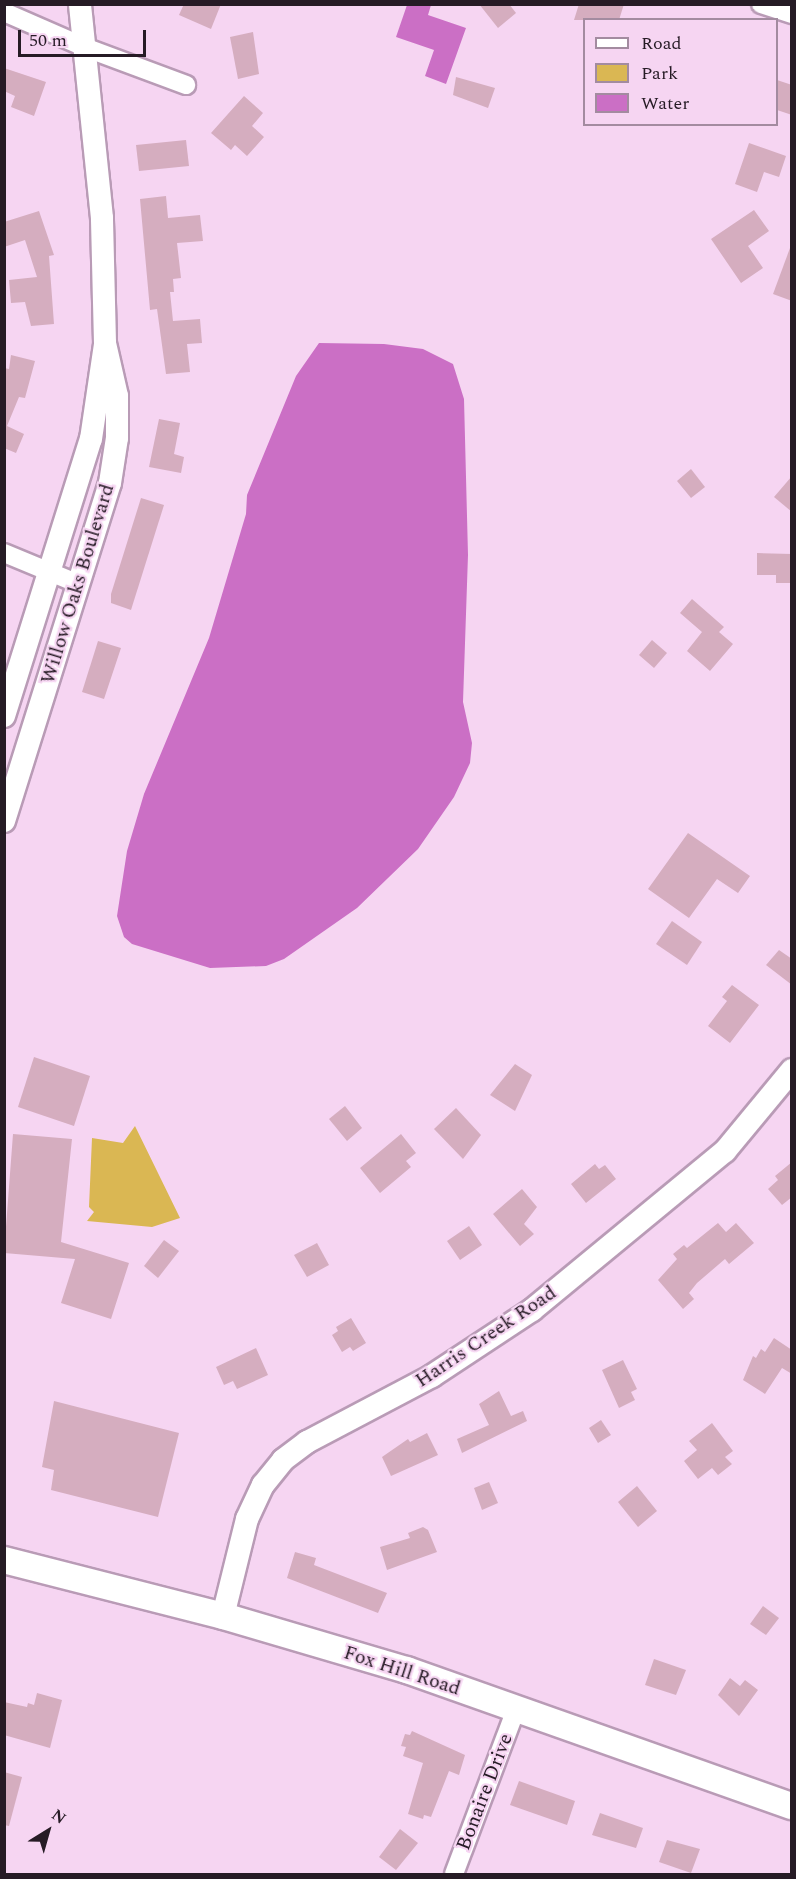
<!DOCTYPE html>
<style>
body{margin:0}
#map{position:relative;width:796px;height:1879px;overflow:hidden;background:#f6d5f2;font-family:Spectral,serif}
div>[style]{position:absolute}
.green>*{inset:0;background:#dab753}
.water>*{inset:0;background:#cb6fc5}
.building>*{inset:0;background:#d5adbf}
.roads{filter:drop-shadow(2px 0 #b99bb6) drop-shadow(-2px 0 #b99bb6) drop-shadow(0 2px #b99bb6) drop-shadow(0 -2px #b99bb6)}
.minor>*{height:18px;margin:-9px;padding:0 9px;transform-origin:9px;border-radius:9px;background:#fff}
.tertiary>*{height:22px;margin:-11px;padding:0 11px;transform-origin:11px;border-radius:11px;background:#fff}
.secondary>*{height:26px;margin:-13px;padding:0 13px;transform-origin:13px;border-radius:13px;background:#fff}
span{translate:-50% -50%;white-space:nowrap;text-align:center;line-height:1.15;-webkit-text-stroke:4.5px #f6d5f2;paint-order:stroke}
.street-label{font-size:20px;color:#261b25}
.frame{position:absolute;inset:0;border:6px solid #261b25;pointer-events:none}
.legend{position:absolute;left:583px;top:18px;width:195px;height:108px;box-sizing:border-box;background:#f6d5f2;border:2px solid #a38ba0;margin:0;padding:8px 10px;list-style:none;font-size:18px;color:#261b25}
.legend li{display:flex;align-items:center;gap:12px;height:30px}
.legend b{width:30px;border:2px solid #a38ba0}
.north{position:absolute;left:18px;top:1801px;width:60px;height:60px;-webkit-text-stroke:4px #f6d5f2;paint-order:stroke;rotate:37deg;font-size:16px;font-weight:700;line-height:24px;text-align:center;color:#261b25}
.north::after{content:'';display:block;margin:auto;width:21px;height:27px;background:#261b25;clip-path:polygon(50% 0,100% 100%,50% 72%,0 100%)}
.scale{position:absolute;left:18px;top:30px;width:128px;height:27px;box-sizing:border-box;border:3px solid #261b25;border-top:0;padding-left:8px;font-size:18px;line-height:21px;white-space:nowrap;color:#261b25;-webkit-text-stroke:4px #f6d5f2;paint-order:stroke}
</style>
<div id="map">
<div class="green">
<div style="clip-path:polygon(135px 1126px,180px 1218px,152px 1227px,87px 1221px,94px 1212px,89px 1207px,92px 1138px,123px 1143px)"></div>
</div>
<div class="water">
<div style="clip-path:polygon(407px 5px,431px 5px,428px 15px,466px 28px,446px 84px,425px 76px,434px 50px,396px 37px)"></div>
<div style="clip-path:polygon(319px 343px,384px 344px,423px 349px,453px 364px,464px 399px,468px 555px,463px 702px,472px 743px,470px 763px,454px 797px,418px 849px,357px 908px,284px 959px,266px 966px,210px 968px,132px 944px,124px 937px,117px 916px,127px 851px,144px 794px,209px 638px,246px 514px,247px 495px,296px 376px)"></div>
</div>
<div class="building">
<div style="clip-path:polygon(184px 4px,221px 4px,211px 29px,179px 15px)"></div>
<div style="clip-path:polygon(479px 4px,509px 4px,516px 13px,498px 28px)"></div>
<div style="clip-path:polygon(579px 4px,624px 4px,619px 20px,574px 20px)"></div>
<div style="clip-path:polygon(253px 32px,259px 74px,238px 79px,230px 37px)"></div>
<div style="clip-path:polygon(4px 68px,46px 82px,34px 116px,11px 107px,15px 96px,4px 91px)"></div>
<div style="clip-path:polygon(456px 77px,495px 88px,488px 108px,453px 95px)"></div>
<div style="clip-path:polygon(777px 80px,792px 85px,792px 115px,777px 110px)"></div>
<div style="clip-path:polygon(244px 96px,263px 113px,252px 126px,264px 137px,247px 156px,235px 145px,231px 150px,211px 133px)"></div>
<div style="clip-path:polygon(186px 140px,189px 166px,139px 171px,136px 145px)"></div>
<div style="clip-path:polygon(749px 143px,786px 156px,779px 177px,764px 172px,757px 192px,735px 184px)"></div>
<div style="clip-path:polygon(166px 196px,168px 218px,200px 215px,203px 241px,177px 243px,181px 278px,173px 279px,174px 292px,170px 292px,173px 321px,200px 319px,202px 343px,187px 344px,190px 372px,166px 374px,157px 309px,150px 310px,140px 199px)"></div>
<div style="clip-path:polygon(754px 210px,769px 231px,748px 246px,763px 268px,741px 283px,711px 239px)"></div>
<div style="clip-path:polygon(39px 211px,54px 255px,49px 256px,54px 324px,31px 326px,25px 302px,11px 303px,9px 280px,37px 277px,25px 240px,4px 247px,4px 222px)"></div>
<div style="clip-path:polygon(790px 248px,792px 248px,792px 301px,773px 294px)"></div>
<div style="clip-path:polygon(11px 355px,35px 361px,25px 398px,19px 397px,7px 426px,24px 434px,16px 453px,4px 448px,4px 368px,9px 369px)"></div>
<div style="clip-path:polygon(159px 419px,180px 423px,174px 454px,184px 457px,181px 473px,149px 467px)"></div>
<div style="clip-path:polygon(691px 469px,705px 487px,691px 498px,677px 481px)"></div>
<div style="clip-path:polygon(792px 476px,792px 512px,774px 497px)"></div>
<div style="clip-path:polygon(141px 498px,164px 505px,131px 610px,111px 603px,111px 594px)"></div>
<div style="clip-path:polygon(757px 553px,792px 554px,792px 583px,776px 583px,776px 575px,757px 575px)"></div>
<div style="clip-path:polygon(692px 599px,724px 627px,719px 632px,733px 644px,710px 671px,687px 651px,702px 632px,680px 613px)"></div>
<div style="clip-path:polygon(652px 640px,667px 653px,654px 668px,639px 655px)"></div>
<div style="clip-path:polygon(98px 641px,121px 648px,104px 699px,82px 692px)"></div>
<div style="clip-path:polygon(688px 833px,750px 876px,738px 893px,717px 879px,689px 918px,648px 889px)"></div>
<div style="clip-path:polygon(672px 921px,702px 942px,687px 965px,656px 944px)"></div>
<div style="clip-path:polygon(779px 950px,792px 959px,792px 985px,766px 965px)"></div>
<div style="clip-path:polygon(732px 985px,759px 1005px,730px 1043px,708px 1026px,727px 1001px,722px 997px)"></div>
<div style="clip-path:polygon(34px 1057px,90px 1076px,74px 1126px,18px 1107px)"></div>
<div style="clip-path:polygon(515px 1064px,532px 1075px,515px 1111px,490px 1095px)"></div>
<div style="clip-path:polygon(345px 1106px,362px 1128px,347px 1141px,329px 1119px)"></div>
<div style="clip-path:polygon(456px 1108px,481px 1135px,463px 1159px,434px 1129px)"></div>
<div style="clip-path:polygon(13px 1134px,72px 1139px,61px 1242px,129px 1263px,111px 1319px,61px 1303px,75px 1259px,4px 1253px)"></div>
<div style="clip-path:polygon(401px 1134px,416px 1153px,406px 1161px,411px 1167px,380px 1193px,360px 1168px)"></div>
<div style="clip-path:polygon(792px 1162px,792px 1197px,782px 1205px,768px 1189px,778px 1180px,775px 1176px)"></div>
<div style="clip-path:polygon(595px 1164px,599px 1169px,605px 1165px,616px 1179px,586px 1203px,571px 1184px)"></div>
<div style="clip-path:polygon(522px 1189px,537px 1207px,524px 1224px,534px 1234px,520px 1246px,493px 1214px)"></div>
<div style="clip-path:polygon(718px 1223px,726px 1232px,736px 1223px,754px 1243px,729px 1264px,725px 1259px,697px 1283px,689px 1293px,694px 1299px,683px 1309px,658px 1280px,677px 1259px,673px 1254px,684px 1245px,687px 1248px)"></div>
<div style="clip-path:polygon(469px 1226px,482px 1245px,460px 1260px,447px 1241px)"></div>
<div style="clip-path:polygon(164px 1240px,179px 1251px,158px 1278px,144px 1266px)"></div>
<div style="clip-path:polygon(317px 1243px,329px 1265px,307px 1277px,294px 1255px)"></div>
<div style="clip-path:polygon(351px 1318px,366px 1343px,353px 1351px,350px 1347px,342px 1352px,332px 1335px,338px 1331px,336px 1327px)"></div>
<div style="clip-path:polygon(774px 1338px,792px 1350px,792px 1374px,782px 1368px,765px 1394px,743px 1380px,753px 1356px,756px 1358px,761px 1349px,765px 1352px)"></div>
<div style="clip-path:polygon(256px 1348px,268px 1375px,237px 1389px,233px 1381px,224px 1385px,216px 1367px)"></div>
<div style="clip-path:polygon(623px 1360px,637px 1389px,631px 1392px,635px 1400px,619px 1408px,602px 1370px)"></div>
<div style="clip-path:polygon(499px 1391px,511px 1416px,523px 1411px,527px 1421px,462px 1453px,457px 1439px,489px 1425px,479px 1404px)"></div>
<div style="clip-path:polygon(54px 1401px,179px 1433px,158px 1517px,51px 1490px,54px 1470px,42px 1467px)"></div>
<div style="clip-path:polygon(601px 1420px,611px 1435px,598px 1443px,589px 1428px)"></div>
<div style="clip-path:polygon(712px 1423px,733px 1451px,725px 1457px,732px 1464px,718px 1475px,712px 1468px,698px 1479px,684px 1461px,697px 1450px,689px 1441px)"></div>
<div style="clip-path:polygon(427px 1433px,438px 1455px,391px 1476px,382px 1457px,408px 1439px,410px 1442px)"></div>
<div style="clip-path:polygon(489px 1482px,498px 1503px,482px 1510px,474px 1488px)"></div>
<div style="clip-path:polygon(637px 1486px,657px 1511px,638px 1527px,618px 1502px)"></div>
<div style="clip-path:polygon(423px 1527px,428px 1530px,437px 1552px,387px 1570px,380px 1547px,410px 1538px,408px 1533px)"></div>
<div style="clip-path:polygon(295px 1552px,316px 1558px,314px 1565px,387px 1593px,378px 1613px,287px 1578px)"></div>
<div style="clip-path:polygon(763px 1606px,779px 1618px,766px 1635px,750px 1624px)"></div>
<div style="clip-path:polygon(654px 1659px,686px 1670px,676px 1695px,645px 1685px)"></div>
<div style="clip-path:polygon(730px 1678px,740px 1686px,745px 1680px,758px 1690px,739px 1716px,718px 1695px)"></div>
<div style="clip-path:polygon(37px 1693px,62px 1700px,50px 1748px,4px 1735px,4px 1702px,27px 1707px,28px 1703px,34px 1705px)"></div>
<div style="clip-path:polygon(412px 1731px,465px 1755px,459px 1775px,449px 1771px,431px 1817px,424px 1815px,423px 1819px,408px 1814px,423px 1763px,403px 1756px,406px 1747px,401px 1746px,405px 1734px,410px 1735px)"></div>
<div style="clip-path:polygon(4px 1772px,22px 1777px,9px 1826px,4px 1825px)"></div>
<div style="clip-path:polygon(519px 1781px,575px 1801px,567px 1825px,510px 1805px)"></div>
<div style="clip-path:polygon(600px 1813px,643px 1828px,636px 1848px,592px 1835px)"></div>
<div style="clip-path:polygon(400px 1829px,418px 1843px,396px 1870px,379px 1857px)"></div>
<div style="clip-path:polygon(667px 1840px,700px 1849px,691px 1873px,659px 1862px)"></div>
</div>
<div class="roads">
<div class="minor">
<div style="left:761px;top:4px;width:33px;rotate:18deg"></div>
<div style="left:4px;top:12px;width:87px;rotate:23.6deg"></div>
<div style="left:84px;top:47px;width:109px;rotate:20.4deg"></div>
<div style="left:4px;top:553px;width:81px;rotate:22.5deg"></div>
<div style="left:454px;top:1874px;width:176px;rotate:-69.4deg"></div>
</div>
<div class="tertiary">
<div style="left:4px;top:716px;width:290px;rotate:-72.6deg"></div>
<div style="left:91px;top:439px;width:96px;rotate:-81.6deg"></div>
<div style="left:4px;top:821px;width:354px;rotate:-72.6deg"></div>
<div style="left:110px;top:483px;width:46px;rotate:-81.2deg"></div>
<div style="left:117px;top:438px;width:42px;rotate:-90deg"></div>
<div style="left:117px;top:396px;width:54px;rotate:-102.8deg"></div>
<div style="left:105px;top:343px;width:125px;rotate:-91.4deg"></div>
<div style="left:102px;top:218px;width:215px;rotate:-95.9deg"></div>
<div style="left:223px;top:1616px;width:100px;rotate:-76.1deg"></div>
<div style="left:247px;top:1519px;width:38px;rotate:-65deg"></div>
<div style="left:263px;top:1485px;width:32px;rotate:-51deg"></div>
<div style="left:283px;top:1460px;width:30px;rotate:-37deg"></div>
<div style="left:307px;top:1442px;width:141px;rotate:-27.8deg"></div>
<div style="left:432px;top:1376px;width:120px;rotate:-33.4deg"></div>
<div style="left:532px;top:1310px;width:250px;rotate:-39.5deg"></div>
<div style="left:725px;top:1151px;width:105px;rotate:-50.4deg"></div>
</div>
<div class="secondary">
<div style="left:4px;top:1560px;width:226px;rotate:14.3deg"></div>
<div style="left:223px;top:1616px;width:192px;rotate:16.4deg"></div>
<div style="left:407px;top:1670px;width:408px;rotate:19.5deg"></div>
</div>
</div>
<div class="street-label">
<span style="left:78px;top:584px;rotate:-73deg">Willow Oaks Boulevard</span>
<span style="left:486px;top:1337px;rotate:-34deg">Harris Creek Road</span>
<span style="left:402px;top:1671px;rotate:18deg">Fox Hill Road</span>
<span style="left:485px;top:1792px;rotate:-69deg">Bonaire Drive</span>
</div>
<div class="frame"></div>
<ul class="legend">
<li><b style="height:8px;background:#fff"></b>Road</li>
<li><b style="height:16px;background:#dab753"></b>Park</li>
<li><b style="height:16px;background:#cb6fc5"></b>Water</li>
</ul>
<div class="north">N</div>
<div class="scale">50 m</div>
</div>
